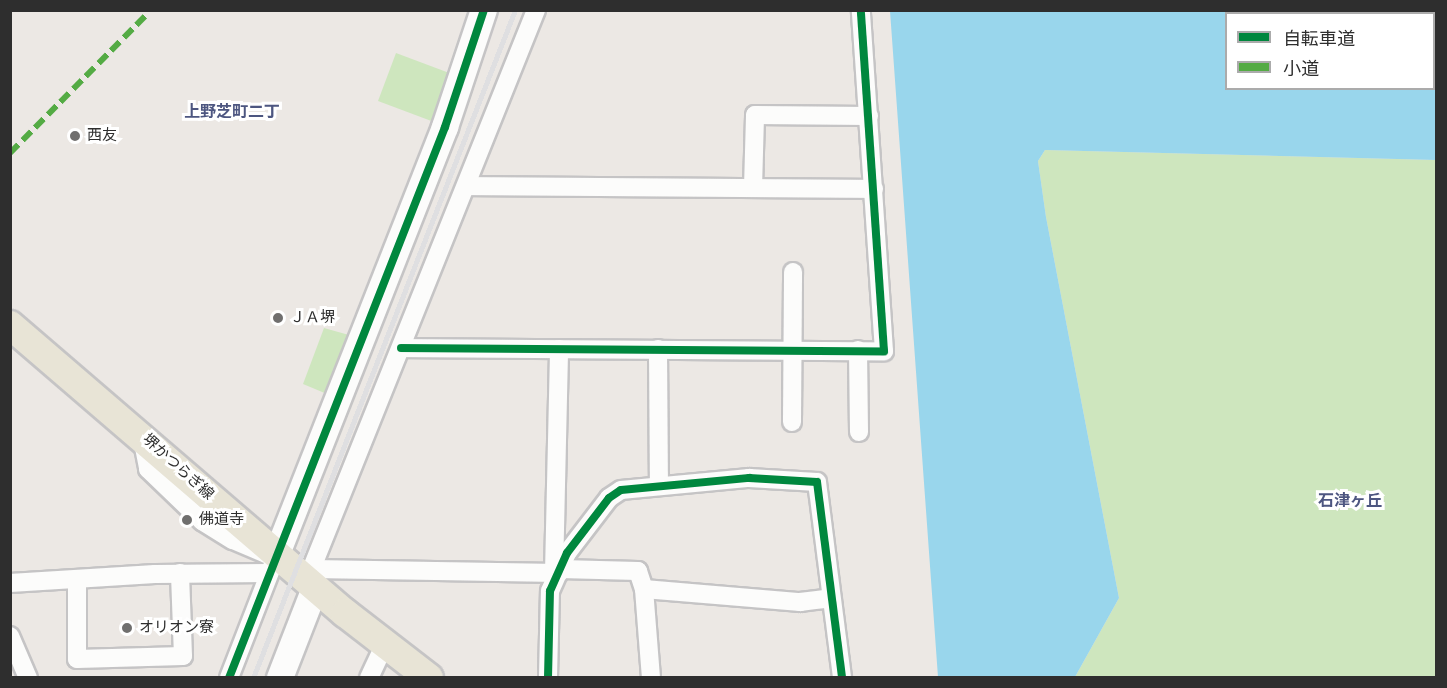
<!DOCTYPE html>
<meta charset="utf-8">
<style>
body{margin:0}
#map{position:relative;width:1447px;height:688px;overflow:hidden;background:#ece8e4;font-family:Roboto,"Noto Sans JP",sans-serif}
div>[style]{position:absolute}
.green>*{inset:0;background:#cee6be}
.water>*{inset:0;background:#99d6ec}
.roads{filter:drop-shadow(2px 0 #c5c4c5) drop-shadow(-2px 0 #c5c4c5) drop-shadow(0 2px #c5c4c5) drop-shadow(0 -2px #c5c4c5)}
.street>*{height:18px;margin:-9px;padding:0 9px;transform-origin:9px;border-radius:9px;background:#fcfcfb}
.secondary>*{height:26px;margin:-13px;padding:0 13px;transform-origin:13px;border-radius:13px;background:#fcfcfb}
.primary>*{height:28px;margin:-14px;padding:0 14px;transform-origin:14px;border-radius:14px;background:#e8e4d6}
.rail>*{height:4.5px;margin:-2.25px;padding:0 2.25px;transform-origin:2.25px;border-radius:2.25px;background:#dfdfe1}
.quiet>*{height:6px;margin-top:-3px;transform-origin:0;background:repeating-linear-gradient(90deg,#54ab44 0 12px,transparent 0 18px)}
.cycleway>*{height:8px;margin:-4px;padding:0 4px;transform-origin:4px;border-radius:4px;background:#00873e}
.dots>*{width:16px;height:16px;translate:-50% -50%;box-sizing:border-box;border:3px solid #fff;border-radius:50%}
span{translate:-50% -50%;white-space:nowrap;text-align:center;line-height:1.15;-webkit-text-stroke:6px #fff;paint-order:stroke}
.poi-label{font-size:15px;color:#2e2e2e}
.left{translate:0 -50%;text-align:left}
.street-label{font-size:15px;color:#2e2e2e}
.neighbourhood-label{font-size:16px;color:#4d5680;font-weight:700}
.frame{position:absolute;inset:0;border:12px solid #2e2e2e;pointer-events:none}
.legend{position:absolute;left:1225px;top:12px;width:210px;height:78px;box-sizing:border-box;background:#fff;border:2px solid #ababab;margin:0;padding:8px 10px;list-style:none;font-size:18px;color:#2e2e2e}
.legend li{display:flex;align-items:center;gap:12px;height:30px}
.legend b{width:30px;border:2px solid #ababab}
</style>
<div id="map">
<div class="green">
<div style="clip-path:polygon(396px 53px,452px 74px,434px 122px,378px 101px)"></div>
<div style="clip-path:polygon(1045px 150px,1436px 160px,1436px 677px,1075px 677px,1119px 598px,1046px 217px,1038px 161px)"></div>
<div style="clip-path:polygon(324px 328px,349px 335px,327px 394px,303px 384px)"></div>
</div>
<div class="water">
<div style="clip-path:polygon(evenodd,1379px 11px,1436px 12px,1436px 160px,1045px 150px,1038px 161px,1046px 217px,1119px 598px,1075px 677px,938px 677px,890px 11px,1379px 11px,1226px 14px,1434px 14px,1434px 88px,1226px 88px,1226px 14px)"></div>
</div>
<div class="roads">
<div class="street">
<div style="left:466px;top:186px;width:408px;rotate:0.4deg"></div>
<div style="left:753px;top:188px;width:73px;rotate:-88.4deg"></div>
<div style="left:755px;top:115px;width:114px;rotate:0.5deg"></div>
<div style="left:401px;top:348px;width:483px;rotate:0.4deg"></div>
<div style="left:884px;top:351px;width:342px;rotate:-93.9deg"></div>
<div style="left:658px;top:349px;width:137px;rotate:89.6deg"></div>
<div style="left:858px;top:350px;width:82px;rotate:89.3deg"></div>
<div style="left:792px;top:422px;width:150px;rotate:-89.6deg"></div>
<div style="left:142px;top:437px;width:33px;rotate:79deg"></div>
<div style="left:148px;top:469px;width:75px;rotate:43.9deg"></div>
<div style="left:202px;top:521px;width:36px;rotate:32deg"></div>
<div style="left:233px;top:540px;width:36px;rotate:23deg"></div>
<div style="left:266px;top:554px;width:11px"></div>
<div style="left:277px;top:554px;width:133px;rotate:111.2deg"></div>
<div style="left:312px;top:569px;width:247px;rotate:0.9deg"></div>
<div style="left:560px;top:569px;width:78px;rotate:1.5deg"></div>
<div style="left:638px;top:571px;width:19px;rotate:72deg"></div>
<div style="left:644px;top:589px;width:157px;rotate:4.8deg"></div>
<div style="left:800px;top:602px;width:31px;rotate:-7deg"></div>
<div style="left:554px;top:573px;width:224px;rotate:-88.7deg"></div>
<div style="left:77px;top:579px;width:80px;rotate:90deg"></div>
<div style="left:77px;top:659px;width:106px;rotate:-1.6deg"></div>
<div style="left:183px;top:656px;width:83px;rotate:-92.1deg"></div>
<div style="left:307px;top:580px;width:614px;rotate:-68.11deg"></div>
<div style="left:10px;top:583px;width:145px;rotate:-3.6deg"></div>
<div style="left:155px;top:574px;width:114px;rotate:-0.5deg"></div>
<div style="left:644px;top:589px;width:89px;rotate:85.5deg"></div>
<div style="left:10px;top:636px;width:46px;rotate:66.8deg"></div>
<div style="left:369px;top:678px;width:35px;rotate:-65deg"></div>
<div style="left:548px;top:678px;width:87px;rotate:-88.7deg"></div>
<div style="left:550px;top:591px;width:42px;rotate:-65.9deg"></div>
<div style="left:567px;top:553px;width:69px;rotate:-52.6deg"></div>
<div style="left:609px;top:498px;width:14px;rotate:-34deg"></div>
<div style="left:621px;top:490px;width:129px;rotate:-5.4deg"></div>
<div style="left:749px;top:478px;width:68px;rotate:3.4deg"></div>
<div style="left:817px;top:482px;width:198px;rotate:82.7deg"></div>
</div>
<div class="secondary">
<div style="left:277px;top:554px;width:459px;rotate:-68.5deg"></div>
<div style="left:445px;top:127px;width:123px;rotate:-71.6deg"></div>
<div style="left:280px;top:678px;width:97px;rotate:-68.7deg"></div>
</div>
<div class="primary">
<div style="left:10px;top:325px;width:442px;rotate:40.7deg"></div>
<div style="left:345px;top:613px;width:106px;rotate:37.7deg"></div>
</div>
</div>
<div class="rail">
<div style="left:253px;top:678px;width:718px;rotate:-68.58deg"></div>
</div>
<div class="quiet">
<div style="left:10px;top:153px;width:198px;rotate:-45.4deg"></div>
</div>
<div class="cycleway">
<div style="left:401px;top:348px;width:483px;rotate:0.4deg"></div>
<div style="left:884px;top:351px;width:342px;rotate:-93.9deg"></div>
<div style="left:229px;top:678px;width:592px;rotate:-68.59deg"></div>
<div style="left:445px;top:127px;width:123px;rotate:-71.6deg"></div>
<div style="left:548px;top:678px;width:87px;rotate:-88.7deg"></div>
<div style="left:550px;top:591px;width:42px;rotate:-65.9deg"></div>
<div style="left:567px;top:553px;width:69px;rotate:-52.6deg"></div>
<div style="left:609px;top:498px;width:14px;rotate:-34deg"></div>
<div style="left:621px;top:490px;width:129px;rotate:-5.4deg"></div>
<div style="left:749px;top:478px;width:68px;rotate:3.4deg"></div>
<div style="left:817px;top:482px;width:198px;rotate:82.7deg"></div>
</div>
<div class="dots">
<div style="left:75px;top:136px;background:#706f6e"></div>
<div style="left:278px;top:318px;background:#706f6e"></div>
<div style="left:187px;top:520px;background:#706f6e"></div>
<div style="left:127px;top:628px;background:#706f6e"></div>
</div>
<div class="poi-label">
<span class="left" style="left:87px;top:136px">西友</span>
<span class="left" style="left:290px;top:318px">ＪＡ堺</span>
<span class="left" style="left:199px;top:520px">佛道寺</span>
<span class="left" style="left:139px;top:628px">オリオン寮</span>
</div>
<div class="street-label">
<span style="left:178px;top:467px;rotate:42deg">堺かつらぎ線</span>
</div>
<div class="neighbourhood-label">
<span style="left:232px;top:112px">上野芝町二丁</span>
<span style="left:1350px;top:501px">石津ヶ丘</span>
</div>
<div class="frame"></div>
<ul class="legend">
<li><b style="height:8px;background:#00873e"></b>自転車道</li>
<li><b style="height:8px;background:#54ab44"></b>小道</li>
</ul>
</div>
